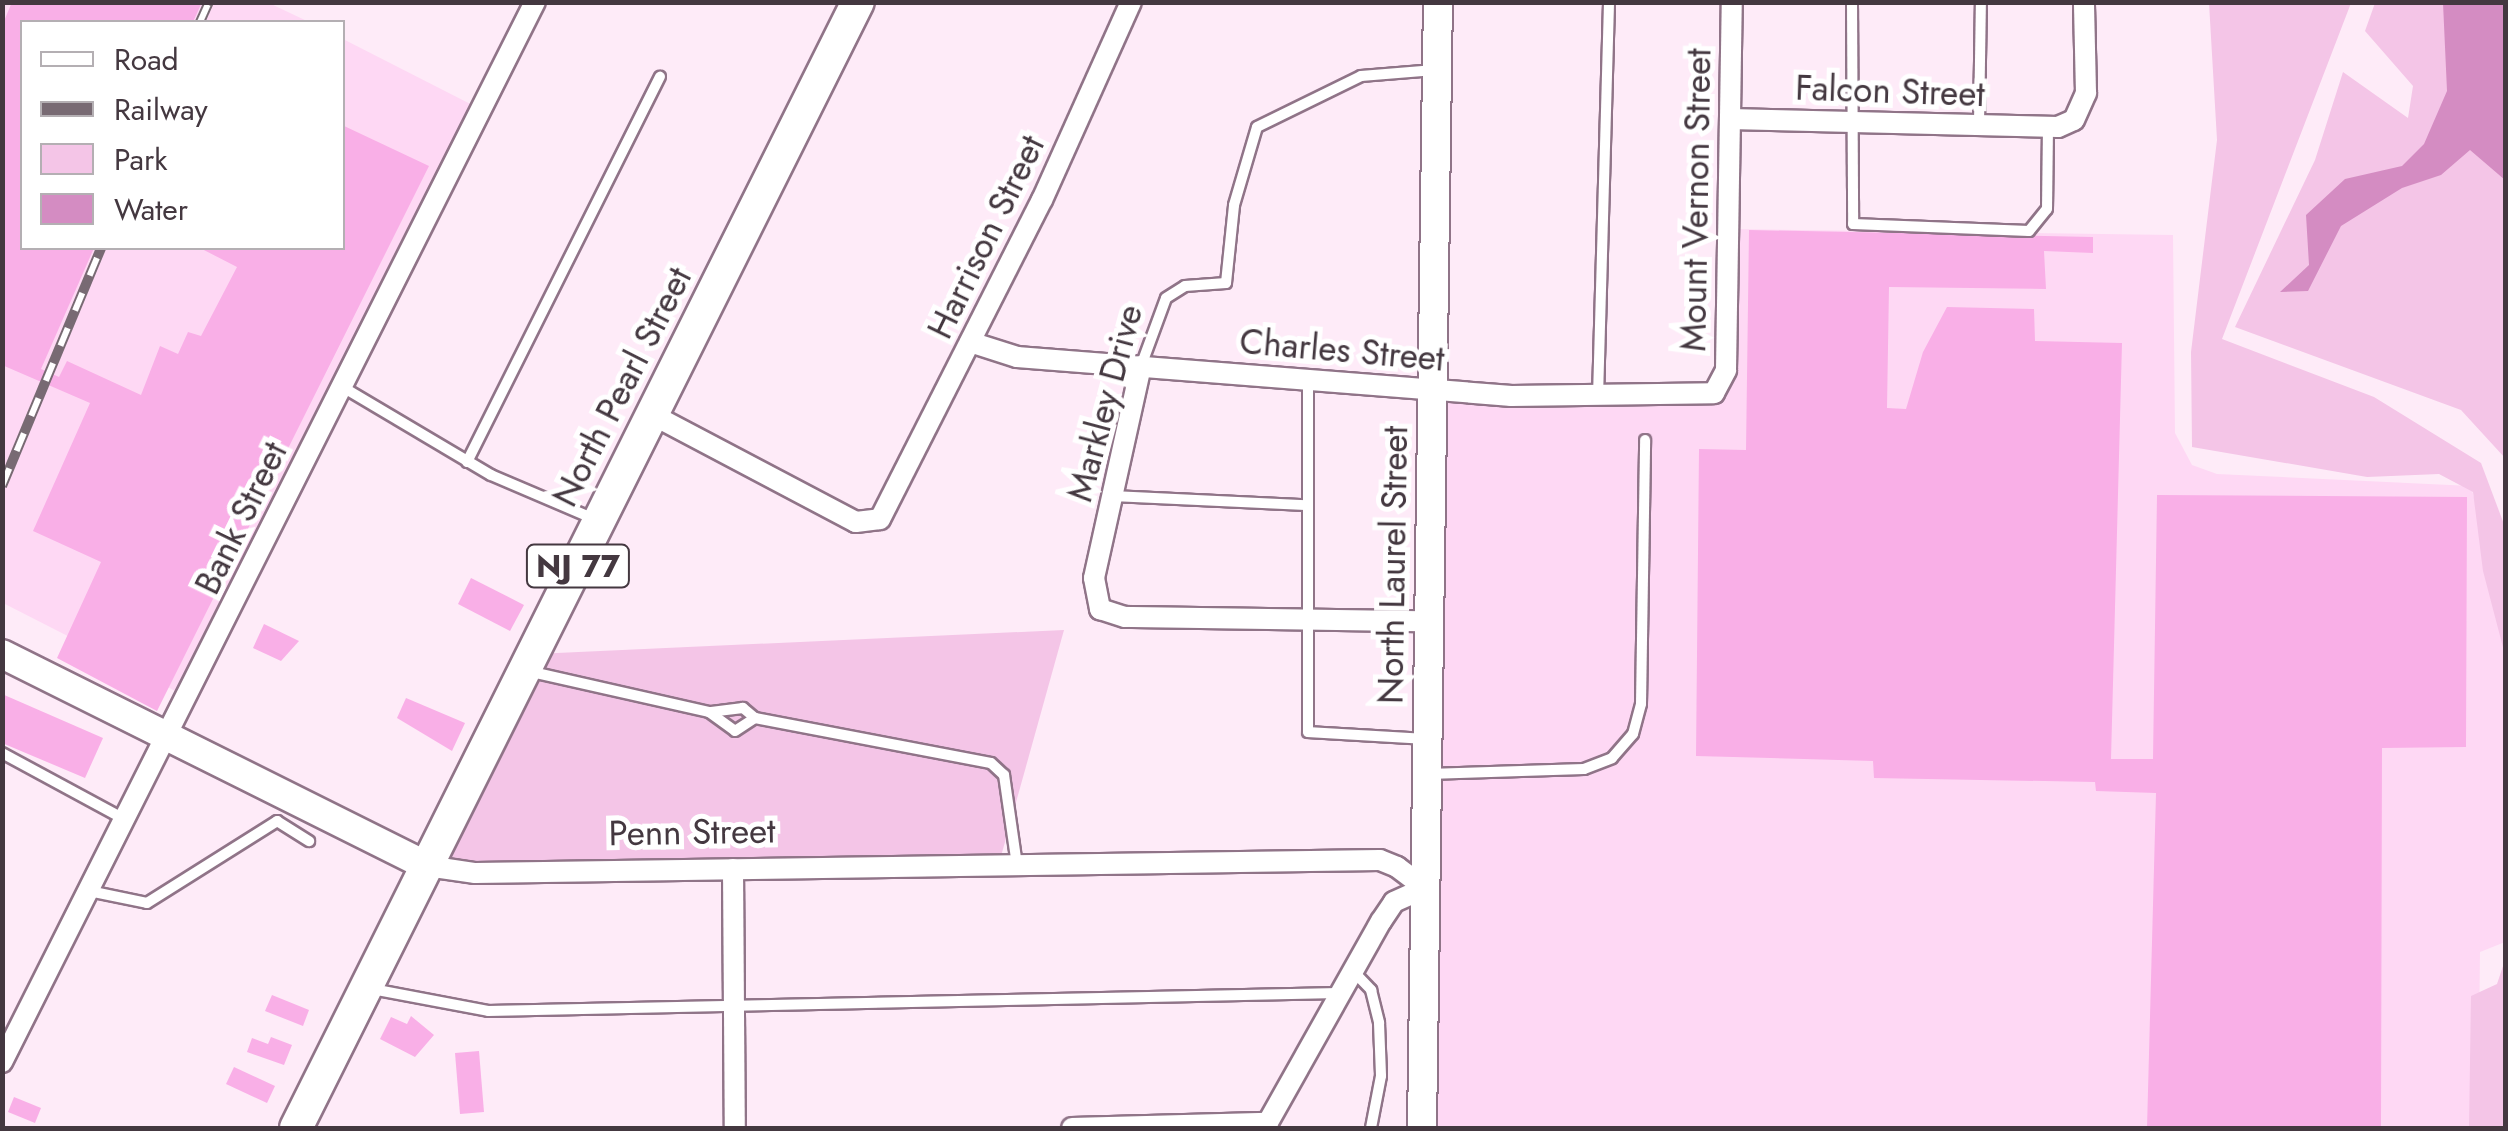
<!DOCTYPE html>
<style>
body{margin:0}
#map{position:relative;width:2508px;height:1131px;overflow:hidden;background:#feebf8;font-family:Jost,sans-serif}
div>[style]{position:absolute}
.built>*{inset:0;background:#fed8f4}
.green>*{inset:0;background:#f4c5e7}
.water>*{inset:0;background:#d48cc2}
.building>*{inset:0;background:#f9afe7}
.roads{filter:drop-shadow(2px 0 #907488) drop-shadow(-2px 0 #907488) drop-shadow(0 2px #907488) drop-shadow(0 -2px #907488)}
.service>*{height:10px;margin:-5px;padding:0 5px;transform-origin:5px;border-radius:5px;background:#fff}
.minor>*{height:20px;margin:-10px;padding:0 10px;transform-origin:10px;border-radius:10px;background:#fff}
.tertiary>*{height:28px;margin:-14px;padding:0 14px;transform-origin:14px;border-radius:14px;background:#fff}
.primary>*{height:32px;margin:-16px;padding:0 16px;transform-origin:16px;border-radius:16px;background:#fff}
.rail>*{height:10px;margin-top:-5px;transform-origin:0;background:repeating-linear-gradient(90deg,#fff 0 19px,#786a73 0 38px);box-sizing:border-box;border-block:2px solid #786a73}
span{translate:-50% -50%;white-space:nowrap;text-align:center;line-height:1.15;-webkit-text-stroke:10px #fff;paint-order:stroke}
.shield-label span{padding:2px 8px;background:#fff;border:2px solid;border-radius:8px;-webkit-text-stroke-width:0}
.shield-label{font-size:32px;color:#443840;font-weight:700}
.street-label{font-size:35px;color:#443840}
.frame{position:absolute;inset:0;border:5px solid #443840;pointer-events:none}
.legend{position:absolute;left:20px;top:20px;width:325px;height:230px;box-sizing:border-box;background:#fff;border:2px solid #b4afb3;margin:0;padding:12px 18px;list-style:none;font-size:30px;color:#443840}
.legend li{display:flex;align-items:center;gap:20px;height:50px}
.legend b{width:50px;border:2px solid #b4afb3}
</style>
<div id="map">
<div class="built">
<div style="clip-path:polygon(2px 3px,269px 3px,309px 22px,22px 22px,22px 248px,342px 248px,343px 39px,490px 114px,197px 702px,3px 603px)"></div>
<div style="clip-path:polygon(1728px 229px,2173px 235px,2175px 433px,2192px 465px,2217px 474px,2471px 486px,2506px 625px,2505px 942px,2480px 952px,2478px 1128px,1422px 1128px,1434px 389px,1705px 396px,1726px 370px)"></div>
</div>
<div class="green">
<div style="clip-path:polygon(2209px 3px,2351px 3px,2222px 339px,2374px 397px,2481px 463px,2505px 527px,2505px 655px,2483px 571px,2473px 492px,2439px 474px,2367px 477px,2192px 447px,2191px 352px,2217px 140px)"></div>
<div style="clip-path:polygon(2375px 3px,2505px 3px,2505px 458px,2461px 410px,2235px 327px,2315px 160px,2343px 72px,2408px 118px,2413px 86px,2365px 31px)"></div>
<div style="clip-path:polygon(1064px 630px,998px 867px,427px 866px,535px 654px)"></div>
<div style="clip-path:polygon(2505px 960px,2505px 1128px,2469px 1128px,2471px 996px,2497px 984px)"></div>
</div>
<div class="water">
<div style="clip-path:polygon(2443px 3px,2505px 3px,2505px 180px,2470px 150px,2441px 175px,2402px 188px,2341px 226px,2308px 291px,2280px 292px,2309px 265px,2306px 215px,2345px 179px,2402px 166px,2424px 144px,2447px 91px)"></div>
</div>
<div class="building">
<div style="clip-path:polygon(12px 2px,202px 2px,193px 22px,22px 22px,22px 248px,94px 248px,41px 369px,59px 377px,67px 361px,141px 395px,160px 346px,178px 354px,188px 332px,201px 336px,237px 267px,200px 248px,342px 248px,342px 125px,429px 166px,157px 711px,57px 658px,101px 562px,33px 531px,90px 403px,2px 365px,2px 26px)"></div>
<div style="clip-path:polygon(1749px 230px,2093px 237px,2093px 253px,2044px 251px,2046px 289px,1889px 287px,1887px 408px,1906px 409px,1923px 352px,1947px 307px,2034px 309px,2035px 341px,2122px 343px,2111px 759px,2153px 759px,2157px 495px,2467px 497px,2466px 747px,2382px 748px,2381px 1128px,2147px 1128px,2156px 793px,2096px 791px,2095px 782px,1874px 778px,1873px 761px,1696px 756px,1699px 449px,1746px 450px)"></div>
<div style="clip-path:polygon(471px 578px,524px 605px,510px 631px,458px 604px)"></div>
<div style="clip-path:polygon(264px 624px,299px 641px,281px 661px,253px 648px)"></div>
<div style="clip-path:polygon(2px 694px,103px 738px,85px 778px,2px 743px)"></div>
<div style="clip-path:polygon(406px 698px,465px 723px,452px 751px,397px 718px)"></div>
<div style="clip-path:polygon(272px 995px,309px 1010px,303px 1026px,265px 1011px)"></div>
<div style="clip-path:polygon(411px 1016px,434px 1035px,415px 1057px,380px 1039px,391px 1017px,407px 1024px)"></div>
<div style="clip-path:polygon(271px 1037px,292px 1045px,284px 1065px,247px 1052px,252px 1038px,268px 1044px)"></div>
<div style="clip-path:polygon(479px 1051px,484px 1112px,460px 1114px,455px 1053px)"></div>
<div style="clip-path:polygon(234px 1067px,275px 1086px,267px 1103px,226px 1084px)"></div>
<div style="clip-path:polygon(14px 1097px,41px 1108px,35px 1123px,8px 1112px)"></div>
</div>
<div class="roads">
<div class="service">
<div style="left:1852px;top:2px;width:222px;rotate:89.7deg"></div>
<div style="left:1853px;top:224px;width:176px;rotate:2.3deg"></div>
<div style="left:2029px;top:231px;width:28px;rotate:-51deg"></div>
<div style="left:2047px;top:209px;width:82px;rotate:-89.3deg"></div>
<div style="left:1979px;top:124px;width:122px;rotate:-89.1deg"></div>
<div style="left:1141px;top:366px;width:72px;rotate:-69.8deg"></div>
<div style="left:1166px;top:298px;width:22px;rotate:-32deg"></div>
<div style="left:1185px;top:286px;width:41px;rotate:-4.2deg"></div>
<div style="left:1226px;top:283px;width:78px;rotate:-84.1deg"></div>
<div style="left:1234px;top:205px;width:81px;rotate:-73.6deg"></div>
<div style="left:1257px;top:127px;width:116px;rotate:-26.1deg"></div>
<div style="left:1361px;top:76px;width:74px;rotate:-4.6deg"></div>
<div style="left:1308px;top:380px;width:352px;rotate:90deg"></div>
<div style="left:1308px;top:732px;width:118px;rotate:3.4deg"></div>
<div style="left:341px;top:386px;width:174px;rotate:30.7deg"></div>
<div style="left:491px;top:475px;width:112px;rotate:23.1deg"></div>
<div style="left:1598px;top:397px;width:395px;rotate:-88.4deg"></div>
<div style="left:467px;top:462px;width:431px;rotate:-63.4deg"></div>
<div style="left:1112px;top:496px;width:194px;rotate:2.7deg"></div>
<div style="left:532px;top:672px;width:181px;rotate:12.7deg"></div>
<div style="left:709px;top:712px;width:32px;rotate:36deg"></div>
<div style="left:735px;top:731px;width:24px;rotate:-33deg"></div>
<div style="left:755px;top:718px;width:16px;rotate:-140deg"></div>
<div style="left:743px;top:708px;width:34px;rotate:173deg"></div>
<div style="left:755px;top:718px;width:240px;rotate:10.8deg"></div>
<div style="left:991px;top:763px;width:18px;rotate:43deg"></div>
<div style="left:1004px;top:775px;width:91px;rotate:81.8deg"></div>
<div style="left:2px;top:753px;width:139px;rotate:28.4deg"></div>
<div style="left:1428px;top:774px;width:156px;rotate:-1.8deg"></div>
<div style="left:1584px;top:769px;width:30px;rotate:-21deg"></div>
<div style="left:1612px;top:758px;width:32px;rotate:-49deg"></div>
<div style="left:1633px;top:734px;width:31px;rotate:-75deg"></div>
<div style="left:1641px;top:704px;width:264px;rotate:-89.1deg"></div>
<div style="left:89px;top:891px;width:59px;rotate:11.7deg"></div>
<div style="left:147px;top:903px;width:154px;rotate:-32.2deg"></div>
<div style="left:277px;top:821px;width:38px;rotate:32deg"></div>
<div style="left:1352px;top:970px;width:28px;rotate:46deg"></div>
<div style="left:1371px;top:990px;width:34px;rotate:76deg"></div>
<div style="left:1379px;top:1023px;width:53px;rotate:87.8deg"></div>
<div style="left:1381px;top:1076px;width:53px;rotate:100.9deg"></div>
<div style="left:372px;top:989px;width:118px;rotate:10.7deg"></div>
<div style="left:488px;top:1011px;width:851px;rotate:-1.21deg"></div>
</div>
<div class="minor">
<div style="left:1730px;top:119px;width:328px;rotate:1.4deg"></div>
<div style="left:2058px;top:127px;width:17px;rotate:-24deg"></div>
<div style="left:2074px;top:120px;width:30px;rotate:-66deg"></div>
<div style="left:2086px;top:93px;width:91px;rotate:-91.3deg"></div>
<div style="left:970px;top:342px;width:49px;rotate:17.7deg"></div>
<div style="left:1017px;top:357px;width:496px;rotate:4.5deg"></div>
<div style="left:1511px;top:396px;width:203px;rotate:-0.8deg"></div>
<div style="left:1714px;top:393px;width:26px;rotate:-62deg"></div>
<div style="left:1726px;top:370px;width:368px;rotate:-89.1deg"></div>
<div style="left:1141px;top:366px;width:217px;rotate:102.5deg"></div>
<div style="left:1094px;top:578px;width:32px;rotate:79deg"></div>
<div style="left:1100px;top:609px;width:26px;rotate:18deg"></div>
<div style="left:1125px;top:617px;width:304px;rotate:0.8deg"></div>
<div style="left:653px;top:415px;width:229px;rotate:27.8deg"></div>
<div style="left:856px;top:522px;width:24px;rotate:-7deg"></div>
<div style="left:880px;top:519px;width:358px;rotate:-63.1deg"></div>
<div style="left:1042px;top:200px;width:217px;rotate:-65.8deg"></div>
<div style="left:427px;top:866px;width:49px;rotate:8.3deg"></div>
<div style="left:475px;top:873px;width:905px;rotate:-0.82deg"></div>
<div style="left:1380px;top:860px;width:18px;rotate:22deg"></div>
<div style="left:1397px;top:867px;width:35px;rotate:37deg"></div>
<div style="left:1425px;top:888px;width:34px;rotate:156deg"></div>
<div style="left:1394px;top:902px;width:23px;rotate:124deg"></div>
<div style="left:1381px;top:921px;width:237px;rotate:119.3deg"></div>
<div style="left:733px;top:869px;width:259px;rotate:89.6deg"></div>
<div style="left:2px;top:1062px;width:1186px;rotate:-63.31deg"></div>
<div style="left:1072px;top:1128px;width:196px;rotate:-1.5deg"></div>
</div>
<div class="tertiary">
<div style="left:2px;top:654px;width:475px;rotate:26.5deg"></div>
<div style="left:1422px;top:1128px;width:1126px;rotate:-89.19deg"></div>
</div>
<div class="primary">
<div style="left:296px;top:1128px;width:1258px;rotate:-63.48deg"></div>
</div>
</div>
<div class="rail">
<div style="left:200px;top:22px;width:22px;rotate:-66deg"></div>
<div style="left:2px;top:486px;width:258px;rotate:-67.4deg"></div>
</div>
<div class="shield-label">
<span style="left:578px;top:566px">NJ 77</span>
</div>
<div class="street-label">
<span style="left:1890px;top:91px;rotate:2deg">Falcon Street</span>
<span style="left:1696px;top:200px;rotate:-89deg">Mount Vernon Street</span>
<span style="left:986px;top:237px;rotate:-64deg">Harrison Street</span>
<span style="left:1342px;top:350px;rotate:5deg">Charles Street</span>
<span style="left:622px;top:387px;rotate:-63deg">North Pearl Street</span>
<span style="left:1105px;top:403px;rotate:-75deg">Markley Drive</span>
<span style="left:241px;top:518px;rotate:-64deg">Bank Street</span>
<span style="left:1393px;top:565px;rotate:-89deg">North Laurel Street</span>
<span style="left:692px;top:832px;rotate:-1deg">Penn Street</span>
</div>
<div class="frame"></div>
<ul class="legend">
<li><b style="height:12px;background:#fff"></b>Road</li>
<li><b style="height:12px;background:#786a73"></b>Railway</li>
<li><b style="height:28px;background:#f4c5e7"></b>Park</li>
<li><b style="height:28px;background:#d48cc2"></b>Water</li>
</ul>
</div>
